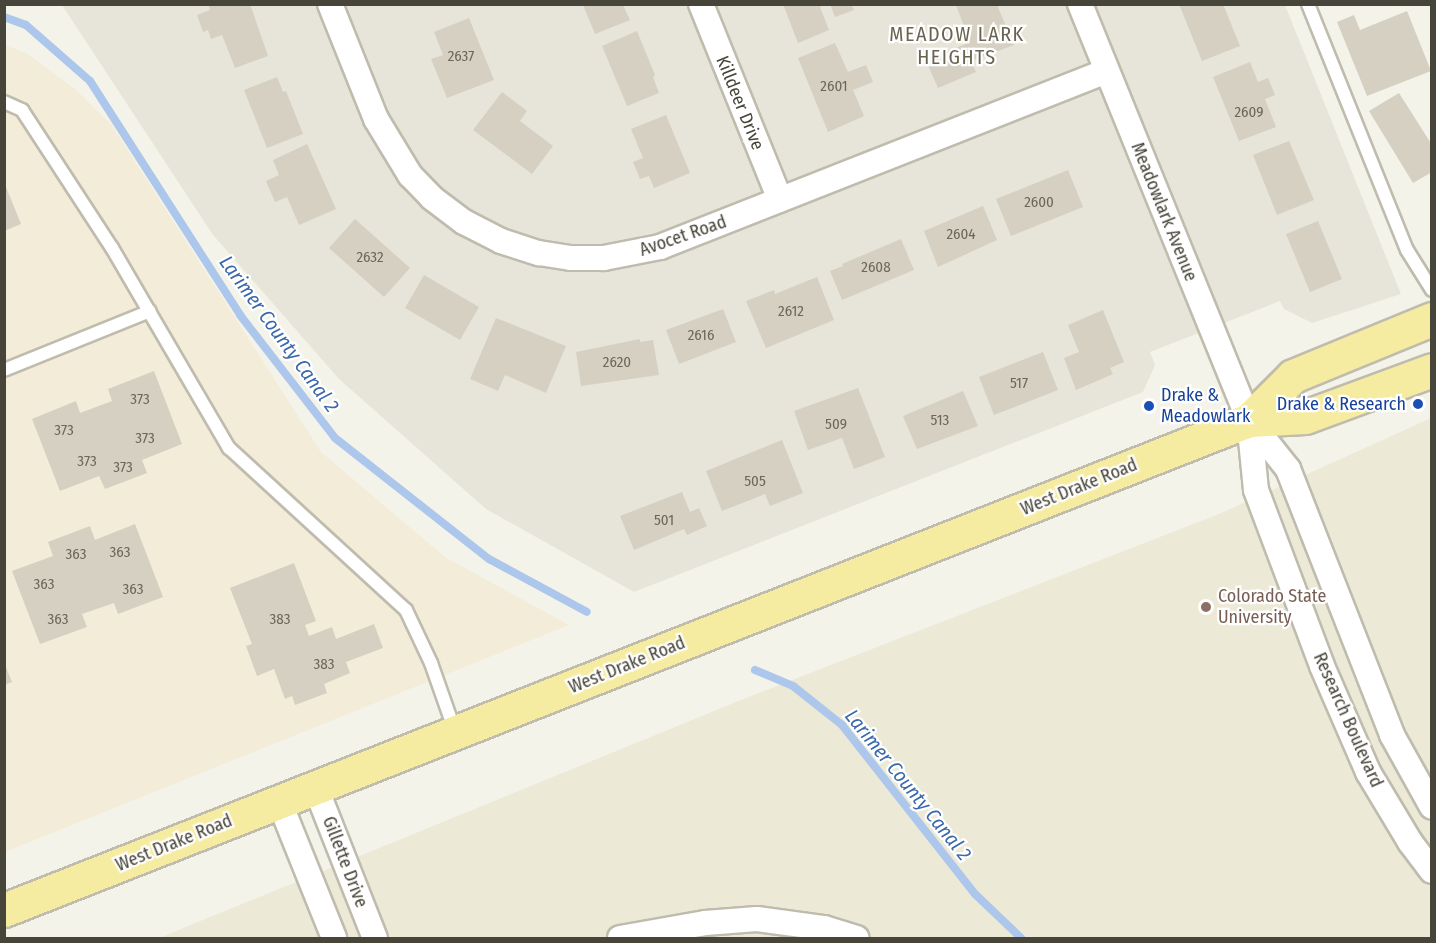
<!DOCTYPE html>
<style>
body{margin:0}
#map{position:relative;width:1436px;height:943px;overflow:hidden;background:#f4f3ea;font-family:"Fira Sans Condensed",sans-serif}
div>[style]{position:absolute}
.residential>*{inset:0;background:#e7e5d9}
.commercial>*{inset:0;background:#f3ecd8}
.education>*{inset:0;background:#ece9d6}
.stream>*{height:8px;margin:-4px;padding:0 4px;transform-origin:4px;border-radius:4px;background:#acc7eb}
.building>*{inset:0;background:#d5d0c1}
.roads{filter:drop-shadow(2px 0 #bfbcae) drop-shadow(-2px 0 #bfbcae) drop-shadow(0 2px #bfbcae) drop-shadow(0 -2px #bfbcae)}
.lane>*{height:12px;margin:-6px;padding:0 6px;transform-origin:6px;border-radius:6px;background:#fff}
.street>*{height:24px;margin:-12px;padding:0 12px;transform-origin:12px;border-radius:12px;background:#fff}
.primary>*{height:33px;margin:-16.5px;padding:0 16.5px;transform-origin:16.5px;border-radius:16.5px;background:#f6eca1}
.dots>*{width:16px;height:16px;translate:-50% -50%;box-sizing:border-box;border:3px solid #fff;border-radius:50%}
span{translate:-50% -50%;white-space:nowrap;text-align:center;line-height:1.15;-webkit-text-stroke:4.5px #fff;paint-order:stroke}
.number-label{font-size:15px;color:#6a675b}
.number-label span{-webkit-text-stroke-width:0}
.street-label{font-size:18px;color:#474439}
.transit-label{font-size:18px;color:#164399}
.left{translate:0 -50%;text-align:left}
.right{translate:-100% -50%;text-align:right}
.education-label{font-size:18px;color:#785e54}
.neighbourhood-label{font-size:20px;color:#696451;letter-spacing:1.5px}
.water-label{font-size:20px;color:#3a68ab;font-style:italic}
.frame{position:absolute;inset:0;border:6px solid #474439;pointer-events:none}
</style>
<div id="map">
<div class="residential">
<div style="clip-path:polygon(62px 5px,1285px 5px,1401px 294px,1312px 323px,1284px 309px,1280px 301px,1150px 352px,1155px 365px,1143px 392px,634px 592px,486px 509px,339px 379px,213px 235px)"></div>
</div>
<div class="commercial">
<div style="clip-path:polygon(5px 45px,26px 53px,74px 88px,111px 124px,321px 452px,445px 557px,569px 625px,5px 852px)"></div>
</div>
<div class="education">
<div style="clip-path:polygon(1431px 418px,1431px 938px,159px 938px,741px 700px,1219px 514px)"></div>
</div>
<div class="stream">
<div style="left:4px;top:17px;width:23px;rotate:20deg"></div>
<div style="left:26px;top:25px;width:85px;rotate:41.2deg"></div>
<div style="left:90px;top:81px;width:278px;rotate:57.3deg"></div>
<div style="left:240px;top:315px;width:155px;rotate:52.3deg"></div>
<div style="left:335px;top:438px;width:196px;rotate:38.2deg"></div>
<div style="left:489px;top:559px;width:111px;rotate:28.4deg"></div>
<div style="left:755px;top:670px;width:41px;rotate:22.8deg"></div>
<div style="left:793px;top:686px;width:63px;rotate:38.5deg"></div>
<div style="left:842px;top:725px;width:215px;rotate:51.8deg"></div>
<div style="left:975px;top:894px;width:64px;rotate:43.7deg"></div>
</div>
<div class="building">
<div style="clip-path:polygon(208px 4px,250px 4px,268px 56px,235px 68px,222px 35px,211px 39px,208px 30px,203px 32px,197px 15px,210px 10px)"></div>
<div style="clip-path:polygon(783px 4px,825px 4px,820px 7px,829px 30px,798px 43px)"></div>
<div style="clip-path:polygon(830px 4px,851px 4px,854px 10px,835px 17px)"></div>
<div style="clip-path:polygon(1179px 4px,1223px 4px,1240px 46px,1202px 61px)"></div>
<div style="clip-path:polygon(583px 5px,623px 5px,630px 20px,595px 34px)"></div>
<div style="clip-path:polygon(956px 5px,997px 5px,1014px 45px,971px 61px,976px 72px,938px 88px,926px 61px,970px 42px)"></div>
<div style="clip-path:polygon(1407px 11px,1431px 71px,1367px 96px,1337px 22px,1354px 15px,1360px 30px)"></div>
<div style="clip-path:polygon(469px 18px,494px 80px,447px 98px,431px 59px,443px 55px,434px 32px)"></div>
<div style="clip-path:polygon(637px 31px,655px 75px,653px 77px,659px 93px,627px 106px,602px 46px)"></div>
<div style="clip-path:polygon(835px 43px,848px 72px,866px 65px,873px 82px,853px 90px,864px 116px,828px 132px,798px 58px)"></div>
<div style="clip-path:polygon(1250px 62px,1258px 82px,1268px 78px,1275px 95px,1265px 99px,1276px 127px,1239px 141px,1213px 77px)"></div>
<div style="clip-path:polygon(277px 77px,283px 92px,286px 91px,303px 134px,267px 148px,244px 90px)"></div>
<div style="clip-path:polygon(502px 92px,527px 111px,520px 121px,553px 146px,532px 174px,473px 130px)"></div>
<div style="clip-path:polygon(1399px 93px,1432px 145px,1432px 172px,1413px 183px,1369px 111px)"></div>
<div style="clip-path:polygon(666px 115px,690px 173px,654px 188px,649px 176px,640px 179px,633px 162px,643px 158px,631px 129px)"></div>
<div style="clip-path:polygon(1289px 141px,1314px 200px,1277px 215px,1253px 155px)"></div>
<div style="clip-path:polygon(307px 144px,336px 209px,299px 225px,287px 197px,275px 202px,266px 181px,279px 175px,273px 160px)"></div>
<div style="clip-path:polygon(1068px 170px,1083px 207px,1011px 236px,996px 199px)"></div>
<div style="clip-path:polygon(4px 182px,21px 224px,4px 231px)"></div>
<div style="clip-path:polygon(983px 206px,997px 240px,938px 267px,924px 231px)"></div>
<div style="clip-path:polygon(355px 219px,410px 268px,384px 297px,329px 248px)"></div>
<div style="clip-path:polygon(1318px 221px,1342px 279px,1310px 292px,1286px 234px)"></div>
<div style="clip-path:polygon(901px 239px,914px 270px,842px 300px,830px 271px,843px 266px,842px 264px)"></div>
<div style="clip-path:polygon(424px 275px,479px 307px,460px 340px,405px 308px)"></div>
<div style="clip-path:polygon(817px 277px,834px 320px,766px 348px,746px 301px,774px 290px,775px 294px)"></div>
<div style="clip-path:polygon(723px 309px,736px 342px,679px 364px,666px 330px)"></div>
<div style="clip-path:polygon(1103px 310px,1124px 362px,1110px 368px,1113px 374px,1076px 390px,1064px 358px,1079px 352px,1068px 325px)"></div>
<div style="clip-path:polygon(496px 318px,566px 346px,546px 393px,505px 375px,498px 391px,470px 379px)"></div>
<div style="clip-path:polygon(640px 339px,640px 342px,653px 340px,659px 375px,581px 386px,576px 352px)"></div>
<div style="clip-path:polygon(1043px 352px,1058px 390px,994px 415px,979px 377px)"></div>
<div style="clip-path:polygon(154px 371px,182px 444px,142px 460px,147px 473px,105px 489px,99px 476px,60px 491px,32px 419px,76px 401px,80px 413px,112px 401px,108px 389px)"></div>
<div style="clip-path:polygon(858px 388px,885px 457px,854px 469px,842px 438px,808px 450px,794px 411px)"></div>
<div style="clip-path:polygon(963px 391px,978px 426px,917px 449px,903px 416px)"></div>
<div style="clip-path:polygon(782px 440px,803px 493px,770px 506px,765px 494px,722px 511px,706px 471px)"></div>
<div style="clip-path:polygon(682px 492px,690px 512px,699px 508px,707px 526px,687px 535px,684px 529px,634px 550px,620px 516px)"></div>
<div style="clip-path:polygon(135px 524px,163px 597px,118px 614px,114px 603px,82px 614px,87px 627px,40px 644px,12px 571px,53px 556px,48px 542px,90px 526px,95px 540px)"></div>
<div style="clip-path:polygon(294px 563px,316px 621px,305px 625px,309px 636px,332px 627px,336px 639px,374px 624px,383px 648px,346px 662px,350px 673px,324px 684px,327px 693px,295px 705px,292px 696px,285px 699px,274px 669px,257px 676px,246px 646px,252px 644px,230px 588px)"></div>
<div style="clip-path:polygon(4px 662px,12px 682px,4px 685px)"></div>
</div>
<div class="roads">
<div class="lane">
<div style="left:1308px;top:4px;width:265px;rotate:68.1deg"></div>
<div style="left:1407px;top:250px;width:47px;rotate:58deg"></div>
<div style="left:4px;top:102px;width:20px;rotate:24deg"></div>
<div style="left:22px;top:110px;width:165px;rotate:56.9deg"></div>
<div style="left:112px;top:248px;width:232px;rotate:59.7deg"></div>
<div style="left:229px;top:448px;width:240px;rotate:42.5deg"></div>
<div style="left:406px;top:610px;width:59px;rotate:64.7deg"></div>
<div style="left:431px;top:663px;width:72px;rotate:70.6deg"></div>
<div style="left:4px;top:370px;width:157px;rotate:-22deg"></div>
</div>
<div class="street">
<div style="left:330px;top:4px;width:124px;rotate:68.2deg"></div>
<div style="left:376px;top:119px;width:66px;rotate:58.7deg"></div>
<div style="left:410px;top:175px;width:32px;rotate:46deg"></div>
<div style="left:432px;top:198px;width:40px;rotate:37deg"></div>
<div style="left:464px;top:222px;width:42px;rotate:27.2deg"></div>
<div style="left:501px;top:241px;width:40px;rotate:18deg"></div>
<div style="left:539px;top:253px;width:32px;rotate:9deg"></div>
<div style="left:571px;top:258px;width:33px"></div>
<div style="left:604px;top:258px;width:57px;rotate:-11.1deg"></div>
<div style="left:660px;top:247px;width:479px;rotate:-21.5deg"></div>
<div style="left:701px;top:4px;width:211px;rotate:68deg"></div>
<div style="left:1080px;top:4px;width:449px;rotate:67.9deg"></div>
<div style="left:1249px;top:420px;width:63px;rotate:51.5deg"></div>
<div style="left:1288px;top:469px;width:286px;rotate:68.6deg"></div>
<div style="left:1392px;top:735px;width:82px;rotate:60.9deg"></div>
<div style="left:1249px;top:420px;width:70px;rotate:84.3deg"></div>
<div style="left:1256px;top:490px;width:188px;rotate:69.4deg"></div>
<div style="left:1322px;top:666px;width:116px;rotate:66.5deg"></div>
<div style="left:1368px;top:772px;width:82px;rotate:59deg"></div>
<div style="left:1410px;top:842px;width:36px;rotate:53deg"></div>
<div style="left:315px;top:786px;width:163px;rotate:68.5deg"></div>
<div style="left:279px;top:801px;width:148px;rotate:68.1deg"></div>
<div style="left:620px;top:938px;width:86px;rotate:-10deg"></div>
<div style="left:705px;top:923px;width:52px;rotate:-4.4deg"></div>
<div style="left:757px;top:919px;width:68px;rotate:7.7deg"></div>
<div style="left:824px;top:928px;width:34px;rotate:17deg"></div>
</div>
<div class="primary">
<div style="left:1249px;top:420px;width:62px;rotate:-45deg"></div>
<div style="left:1293px;top:376px;width:150px;rotate:-22.3deg"></div>
<div style="left:4px;top:910px;width:1338px;rotate:-21.48deg"></div>
<div style="left:1249px;top:420px;width:56px;rotate:-3.1deg"></div>
<div style="left:1305px;top:417px;width:135px;rotate:-20.3deg"></div>
</div>
</div>
<div class="dots">
<div style="left:1418px;top:404px;background:#1a4fb4"></div>
<div style="left:1149px;top:406px;background:#1a4fb4"></div>
<div style="left:1206px;top:607px;background:#8d6e63"></div>
</div>
<div class="number-label">
<span style="left:461px;top:57px">2637</span>
<span style="left:834px;top:87px">2601</span>
<span style="left:1249px;top:113px">2609</span>
<span style="left:1039px;top:203px">2600</span>
<span style="left:961px;top:235px">2604</span>
<span style="left:370px;top:258px">2632</span>
<span style="left:876px;top:268px">2608</span>
<span style="left:791px;top:312px">2612</span>
<span style="left:701px;top:336px">2616</span>
<span style="left:617px;top:363px">2620</span>
<span style="left:1019px;top:384px">517</span>
<span style="left:140px;top:400px">373</span>
<span style="left:940px;top:421px">513</span>
<span style="left:836px;top:425px">509</span>
<span style="left:64px;top:431px">373</span>
<span style="left:145px;top:439px">373</span>
<span style="left:87px;top:462px">373</span>
<span style="left:123px;top:468px">373</span>
<span style="left:755px;top:482px">505</span>
<span style="left:664px;top:521px">501</span>
<span style="left:120px;top:553px">363</span>
<span style="left:76px;top:555px">363</span>
<span style="left:44px;top:585px">363</span>
<span style="left:133px;top:590px">363</span>
<span style="left:58px;top:620px">363</span>
<span style="left:280px;top:620px">383</span>
<span style="left:324px;top:665px">383</span>
</div>
<div class="street-label">
<span style="left:740px;top:103px;rotate:68deg">Killdeer Drive</span>
<span style="left:1164px;top:212px;rotate:68deg">Meadowlark Avenue</span>
<span style="left:683px;top:236px;rotate:-19deg">Avocet Road</span>
<span style="left:1079px;top:487px;rotate:-22deg">West Drake Road</span>
<span style="left:627px;top:665px;rotate:-22deg">West Drake Road</span>
<span style="left:1348px;top:720px;rotate:66deg">Research Boulevard</span>
<span style="left:174px;top:843px;rotate:-22deg">West Drake Road</span>
<span style="left:345px;top:862px;rotate:69deg">Gillette Drive</span>
</div>
<div class="transit-label">
<span class="left" style="left:1161px;top:406px">Drake &amp;<br>Meadowlark</span>
<span class="right" style="left:1406px;top:404px">Drake &amp; Research</span>
</div>
<div class="education-label">
<span class="left" style="left:1218px;top:607px">Colorado State<br>University</span>
</div>
<div class="neighbourhood-label">
<span style="left:957px;top:46px">MEADOW LARK<br>HEIGHTS</span>
</div>
<div class="water-label">
<span style="left:279px;top:334px;rotate:54deg">Larimer County Canal 2</span>
<span style="left:908px;top:785px;rotate:51deg">Larimer County Canal 2</span>
</div>
<div class="frame"></div>
</div>
